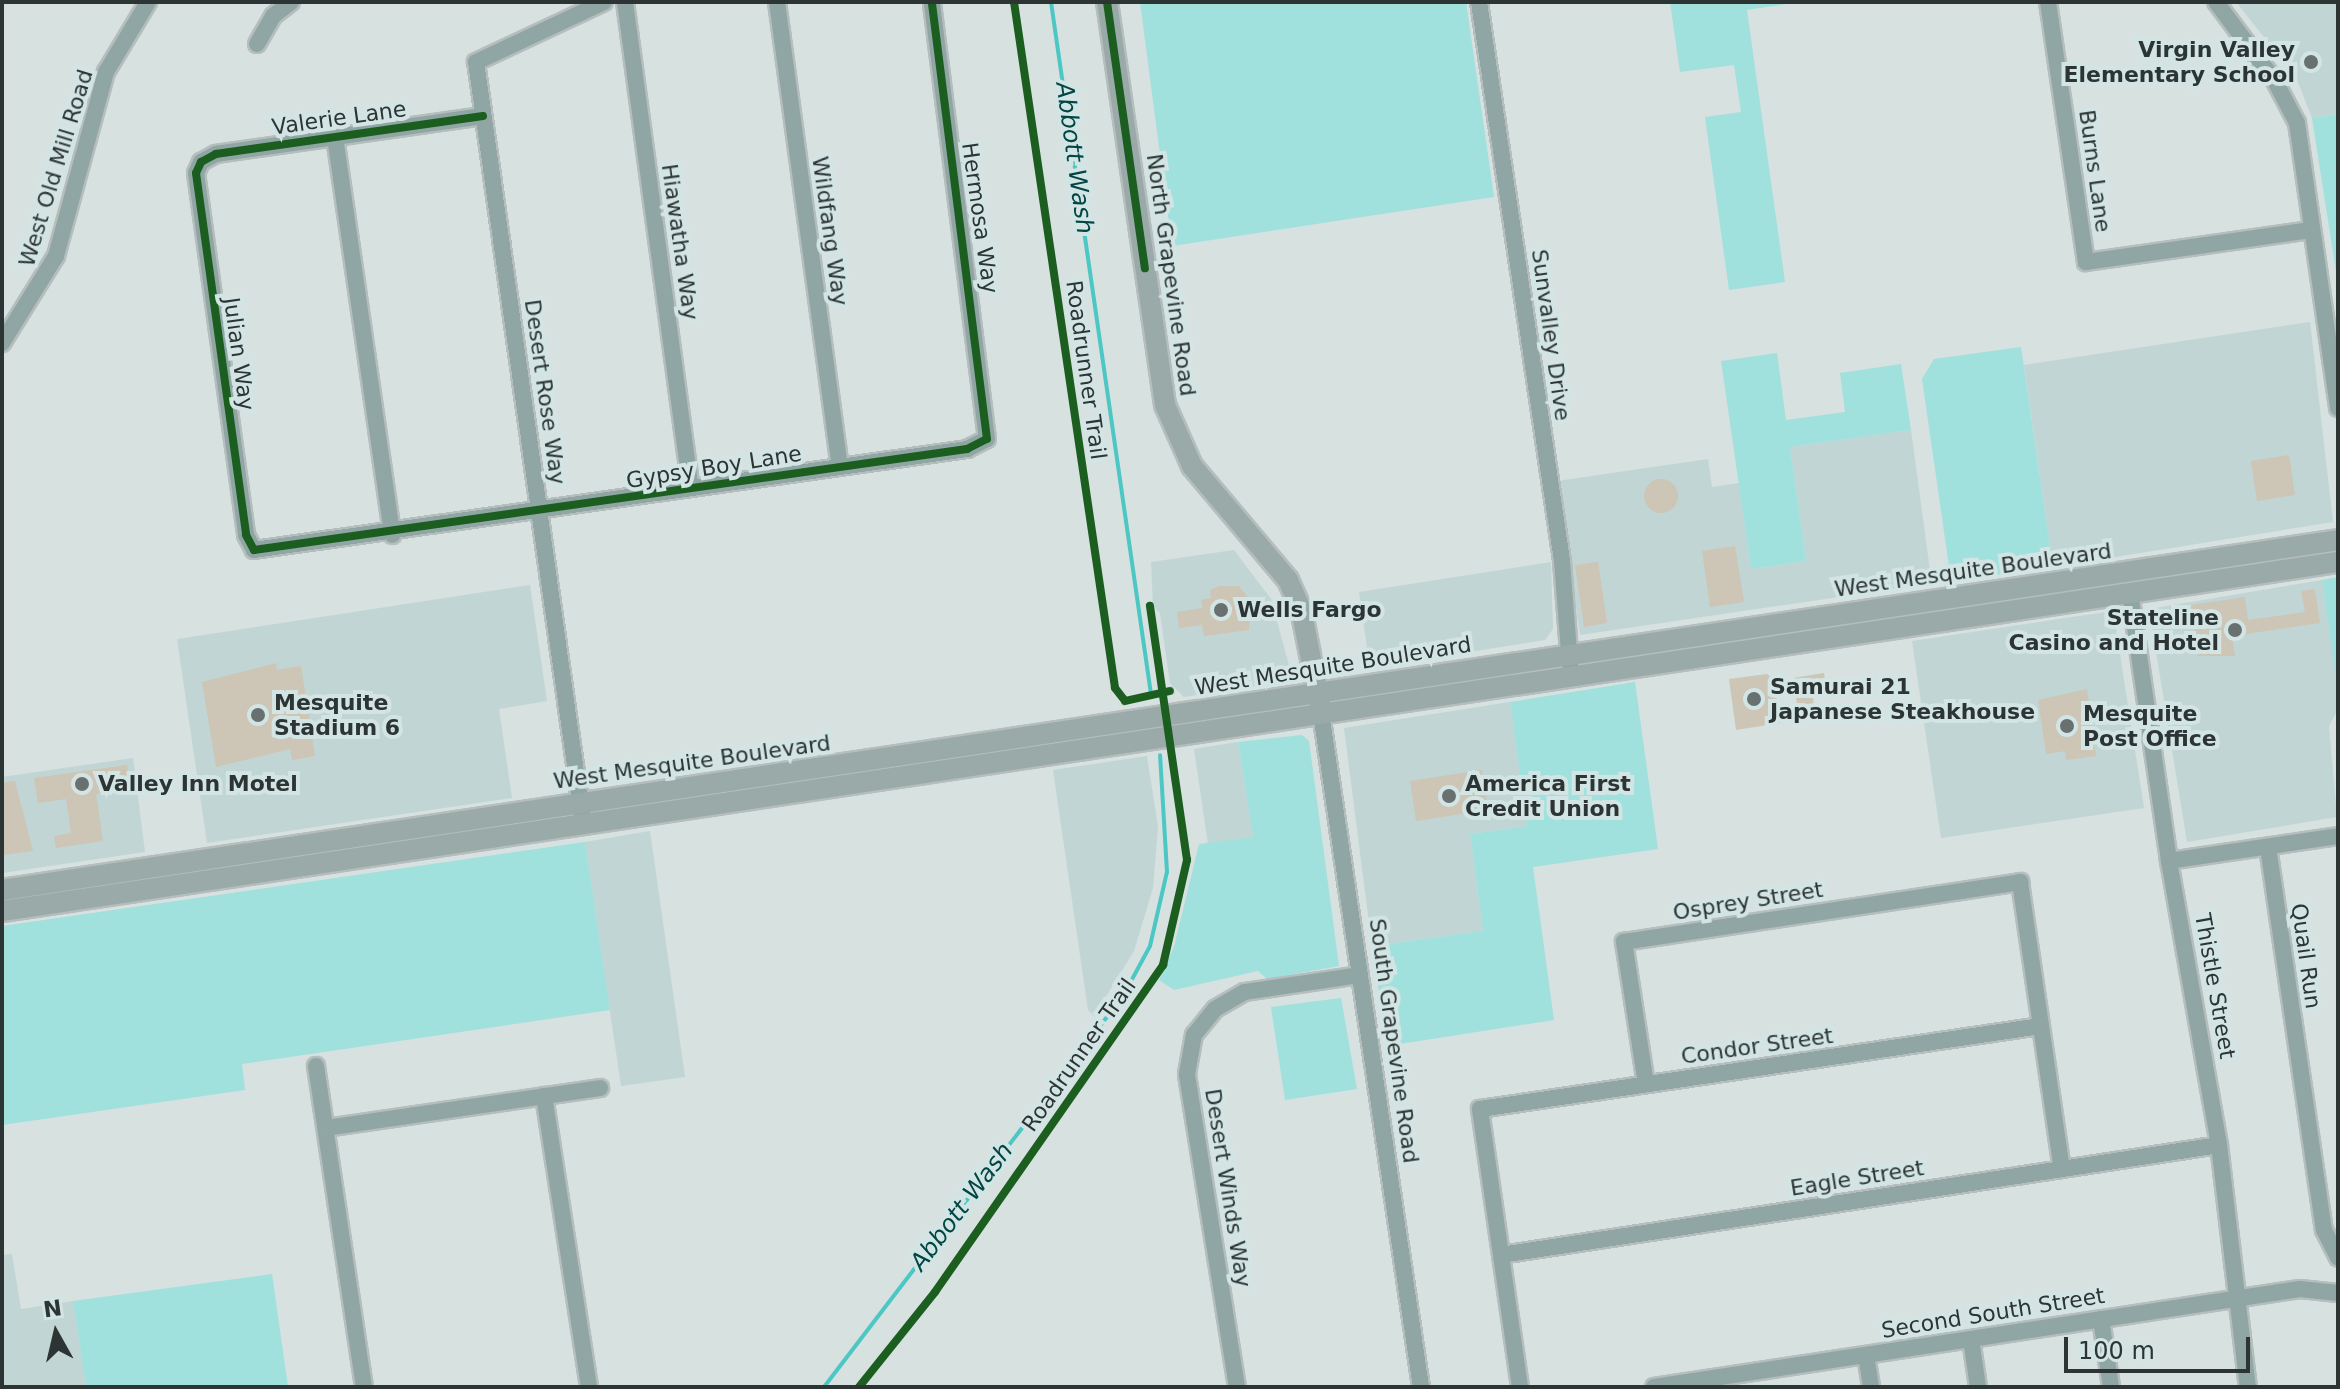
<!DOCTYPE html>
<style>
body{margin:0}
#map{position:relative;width:2340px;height:1389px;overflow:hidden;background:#d6e1e0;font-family:"DejaVu Sans",sans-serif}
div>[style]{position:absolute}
.built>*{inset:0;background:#c1d5d4}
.green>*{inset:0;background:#a0e0dd}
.stream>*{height:4px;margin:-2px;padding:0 2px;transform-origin:2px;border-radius:2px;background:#4dc7c4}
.building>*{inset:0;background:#cdc5b6}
.round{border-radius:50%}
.roads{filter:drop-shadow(2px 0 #b5bebd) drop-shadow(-2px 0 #b5bebd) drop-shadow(0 2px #b5bebd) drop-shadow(0 -2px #b5bebd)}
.minor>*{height:16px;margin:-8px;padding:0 8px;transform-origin:8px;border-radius:8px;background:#8fa6a4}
.major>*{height:20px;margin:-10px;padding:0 10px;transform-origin:10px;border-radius:10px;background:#9aaaa9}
.cycleway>*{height:8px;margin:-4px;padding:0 4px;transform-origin:4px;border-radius:4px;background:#1b5e20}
.dots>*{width:22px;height:22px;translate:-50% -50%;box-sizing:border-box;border:4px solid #d2e5e4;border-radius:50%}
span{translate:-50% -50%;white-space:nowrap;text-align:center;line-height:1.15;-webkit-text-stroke:8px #d2e5e4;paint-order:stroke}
.poi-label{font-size:22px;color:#2d3434;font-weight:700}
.right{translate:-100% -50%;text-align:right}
.left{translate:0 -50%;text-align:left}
.street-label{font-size:22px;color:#2d3434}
.water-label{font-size:24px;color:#014644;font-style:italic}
.frame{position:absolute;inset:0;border:4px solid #2d3434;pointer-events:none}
.north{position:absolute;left:16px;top:1293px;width:80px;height:80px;-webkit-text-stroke:6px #d2e5e4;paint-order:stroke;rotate:352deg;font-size:22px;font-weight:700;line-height:32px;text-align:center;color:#2d3434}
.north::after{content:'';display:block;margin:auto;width:28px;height:36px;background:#2d3434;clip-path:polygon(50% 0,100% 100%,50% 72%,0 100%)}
.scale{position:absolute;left:2064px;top:1337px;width:186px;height:36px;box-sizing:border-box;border:4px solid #2d3434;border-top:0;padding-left:10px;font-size:24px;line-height:28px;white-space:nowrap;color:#2d3434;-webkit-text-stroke:6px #d2e5e4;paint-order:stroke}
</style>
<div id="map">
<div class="built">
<div style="clip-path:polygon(2236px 2px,2338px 2px,2338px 114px,2312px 118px,2296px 77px)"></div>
<div style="clip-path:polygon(2310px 322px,2333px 522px,2053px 567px,2024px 365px)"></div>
<div style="clip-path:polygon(1911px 430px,1931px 578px,1927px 584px,1580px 635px,1557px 481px,1708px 459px,1712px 487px,1739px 483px,1751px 569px,1806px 561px,1790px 447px)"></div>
<div style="clip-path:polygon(1234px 550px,1271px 599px,1290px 669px,1281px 682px,1184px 697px,1170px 683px,1160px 613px,1153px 606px,1151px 562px)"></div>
<div style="clip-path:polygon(1551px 562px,1553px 629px,1545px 640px,1370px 668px,1359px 592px)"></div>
<div style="clip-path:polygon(2322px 580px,2338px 689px,2338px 709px,2329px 726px,2337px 817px,2187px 842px,2149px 609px)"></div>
<div style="clip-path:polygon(530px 585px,547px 701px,499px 709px,512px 798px,207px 843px,177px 639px)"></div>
<div style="clip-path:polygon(2106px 612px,2114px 616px,2144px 808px,1941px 838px,1912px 641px)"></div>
<div style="clip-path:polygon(1510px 702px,1527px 826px,1470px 834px,1483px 931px,1372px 946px,1344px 728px)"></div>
<div style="clip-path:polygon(1238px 742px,1253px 837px,1208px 844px,1194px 749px)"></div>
<div style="clip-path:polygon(1147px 756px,1158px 827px,1153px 888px,1134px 951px,1094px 1016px,1088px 1010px,1053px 770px)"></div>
<div style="clip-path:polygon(133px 758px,145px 852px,2px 873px,2px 777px)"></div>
<div style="clip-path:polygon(650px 831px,685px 1077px,621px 1086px,585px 842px)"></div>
<div style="clip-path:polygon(12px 1254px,21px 1309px,73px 1301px,86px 1387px,2px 1387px,2px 1255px)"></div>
</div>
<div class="green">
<div style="clip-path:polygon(1140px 2px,1466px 2px,1494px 197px,1172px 246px)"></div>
<div style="clip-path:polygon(1670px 2px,1800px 2px,1747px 10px,1785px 282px,1729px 290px,1705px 117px,1741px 112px,1734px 65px,1680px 72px)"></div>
<div style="clip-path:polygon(2338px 114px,2338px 284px,2312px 118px)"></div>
<div style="clip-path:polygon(2021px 347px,2053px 567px,1960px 580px,1950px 573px,1922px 379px,1934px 359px)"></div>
<div style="clip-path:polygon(1777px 353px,1786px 420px,1845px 412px,1840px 373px,1901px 364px,1911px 430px,1790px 447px,1806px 561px,1751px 569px,1721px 361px)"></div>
<div style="clip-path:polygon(2338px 577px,2338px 678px,2336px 678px,2322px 580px)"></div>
<div style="clip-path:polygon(1635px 682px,1658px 849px,1533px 867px,1554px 1020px,1387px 1046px,1372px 946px,1483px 931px,1470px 834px,1527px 826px,1510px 702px)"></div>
<div style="clip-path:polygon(1302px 735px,1309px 741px,1339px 966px,1267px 979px,1258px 971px,1174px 990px,1159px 980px,1174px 947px,1199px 844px,1253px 837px,1238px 742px)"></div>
<div style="clip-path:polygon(585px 842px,610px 1010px,242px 1064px,245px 1090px,2px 1125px,2px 926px)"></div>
<div style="clip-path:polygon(1341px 998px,1357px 1089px,1285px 1100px,1271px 1007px)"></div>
<div style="clip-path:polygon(272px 1274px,288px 1387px,86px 1387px,73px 1301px)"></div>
</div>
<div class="stream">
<div style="left:1051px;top:2px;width:699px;rotate:81.78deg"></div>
<div style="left:824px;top:1387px;width:492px;rotate:-52.6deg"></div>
<div style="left:1123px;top:996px;width:57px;rotate:-61.6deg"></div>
<div style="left:1150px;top:946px;width:76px;rotate:-77.1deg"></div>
<div style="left:1167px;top:872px;width:117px;rotate:-93.4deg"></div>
</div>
<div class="building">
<div style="clip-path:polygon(2289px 455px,2295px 495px,2257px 501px,2251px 461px)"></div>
<div class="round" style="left:1644px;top:479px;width:34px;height:34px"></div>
<div style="clip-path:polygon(1735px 546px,1744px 602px,1710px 607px,1702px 551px)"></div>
<div style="clip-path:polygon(1598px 562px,1607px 623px,1584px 627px,1575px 565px)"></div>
<div style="clip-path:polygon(1219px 586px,1239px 586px,1251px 601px,1249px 630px,1204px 636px,1202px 625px,1179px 628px,1177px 612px,1202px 608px,1201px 600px,1211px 598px,1210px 590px)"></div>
<div style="clip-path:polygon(2315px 589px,2320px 623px,2232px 636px,2235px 656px,2198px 656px,2191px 605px,2245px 597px,2248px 620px,2305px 612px,2301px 591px)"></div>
<div style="clip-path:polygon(276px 663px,277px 670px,301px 666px,315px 756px,292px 760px,290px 749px,216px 767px,202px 682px)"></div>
<div style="clip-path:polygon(1824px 673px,1826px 688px,1812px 690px,1814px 707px,1798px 710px,1793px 678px)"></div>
<div style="clip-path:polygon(1767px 674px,1774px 680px,1780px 723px,1736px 730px,1729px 679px)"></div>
<div style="clip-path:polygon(2087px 689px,2096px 756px,2066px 760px,2065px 751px,2046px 754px,2038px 700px)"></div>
<div style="clip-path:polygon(127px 765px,131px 789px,96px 794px,103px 841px,56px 848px,54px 836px,71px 833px,66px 799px,38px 803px,34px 778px)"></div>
<div style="clip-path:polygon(1482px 770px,1488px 810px,1416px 821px,1410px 781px)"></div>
<div style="clip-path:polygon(15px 781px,33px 851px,3px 855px,2px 783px)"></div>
</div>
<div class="roads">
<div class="minor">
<div style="left:625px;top:2px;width:490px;rotate:82.3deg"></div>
<div style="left:777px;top:2px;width:468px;rotate:82.3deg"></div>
<div style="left:1479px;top:2px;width:565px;rotate:81.55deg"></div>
<div style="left:1562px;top:561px;width:105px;rotate:85.6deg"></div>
<div style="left:2048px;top:2px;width:263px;rotate:81.7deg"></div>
<div style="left:2086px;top:262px;width:228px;rotate:-8.1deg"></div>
<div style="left:2216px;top:2px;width:99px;rotate:53.2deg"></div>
<div style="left:2275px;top:81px;width:47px;rotate:62.4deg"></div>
<div style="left:2297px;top:123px;width:288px;rotate:81.8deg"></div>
<div style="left:257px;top:44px;width:32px;rotate:-60deg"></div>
<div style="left:273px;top:16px;width:23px;rotate:-38deg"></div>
<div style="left:483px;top:116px;width:270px;rotate:171.9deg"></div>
<div style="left:216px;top:154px;width:17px;rotate:152deg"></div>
<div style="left:201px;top:162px;width:12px;rotate:114deg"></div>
<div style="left:196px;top:173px;width:365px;rotate:82.1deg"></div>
<div style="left:246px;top:535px;width:17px;rotate:62deg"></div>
<div style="left:254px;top:550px;width:720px;rotate:-8.06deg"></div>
<div style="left:967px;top:449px;width:22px;rotate:-27deg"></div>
<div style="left:987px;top:439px;width:440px;rotate:-97.2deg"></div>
<div style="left:335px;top:137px;width:402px;rotate:81.8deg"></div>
<div style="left:2px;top:343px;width:102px;rotate:-58.2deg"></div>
<div style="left:56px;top:256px;width:191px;rotate:-74.8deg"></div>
<div style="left:106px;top:72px;width:82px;rotate:-59deg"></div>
<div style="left:2130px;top:593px;width:271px;rotate:81.7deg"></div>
<div style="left:2169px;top:861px;width:288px;rotate:80deg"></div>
<div style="left:2219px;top:1145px;width:244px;rotate:83.2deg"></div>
<div style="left:1321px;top:713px;width:681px;rotate:81.56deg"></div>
<div style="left:582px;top:815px;width:760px;rotate:-98.01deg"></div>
<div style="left:476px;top:62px;width:141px;rotate:-25.1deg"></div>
<div style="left:2268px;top:847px;width:387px;rotate:81.7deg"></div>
<div style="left:2324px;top:1230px;width:31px;rotate:63deg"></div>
<div style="left:2169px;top:861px;width:171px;rotate:-8.4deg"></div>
<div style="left:316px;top:1066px;width:325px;rotate:81.5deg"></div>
<div style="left:1646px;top:1084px;width:144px;rotate:-98.8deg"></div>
<div style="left:1624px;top:942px;width:401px;rotate:-8.6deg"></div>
<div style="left:2020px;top:882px;width:290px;rotate:81.7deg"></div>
<div style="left:544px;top:1096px;width:294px;rotate:81.2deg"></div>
<div style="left:326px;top:1128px;width:277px;rotate:-8.3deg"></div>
<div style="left:1501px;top:1255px;width:726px;rotate:-8.71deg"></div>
<div style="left:2101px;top:1319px;width:69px;rotate:81.6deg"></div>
<div style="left:1971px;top:1339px;width:49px;rotate:81.7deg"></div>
<div style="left:1866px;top:1355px;width:32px;rotate:81deg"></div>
<div style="left:1237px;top:1387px;width:317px;rotate:-99.1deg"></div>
<div style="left:1187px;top:1074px;width:40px;rotate:-80deg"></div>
<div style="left:1194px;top:1035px;width:33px;rotate:-51deg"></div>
<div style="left:1215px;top:1009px;width:34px;rotate:-30deg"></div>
<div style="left:1245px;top:992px;width:116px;rotate:-8.4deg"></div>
<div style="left:1520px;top:1387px;width:281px;rotate:-98.2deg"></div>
<div style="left:1480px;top:1109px;width:567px;rotate:-8.42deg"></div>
<div style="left:1654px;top:1387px;width:653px;rotate:-8.63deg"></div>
<div style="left:2300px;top:1289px;width:38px;rotate:6deg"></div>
</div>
<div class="major">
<div style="left:1107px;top:2px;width:407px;rotate:81.8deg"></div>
<div style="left:1165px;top:405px;width:67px;rotate:66.1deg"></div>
<div style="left:1192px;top:466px;width:149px;rotate:49.9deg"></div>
<div style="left:1288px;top:580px;width:32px;rotate:66deg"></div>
<div style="left:1301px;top:609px;width:97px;rotate:78.7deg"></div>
<div style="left:2px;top:890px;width:2362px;rotate:-8.52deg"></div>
<div style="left:2px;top:911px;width:2362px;rotate:-8.5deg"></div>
</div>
</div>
<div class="cycleway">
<div style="left:1014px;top:2px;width:693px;rotate:81.62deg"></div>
<div style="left:1115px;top:688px;width:16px;rotate:52deg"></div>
<div style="left:1125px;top:701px;width:46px;rotate:-12.5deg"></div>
<div style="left:1107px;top:2px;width:269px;rotate:81.9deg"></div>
<div style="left:483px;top:116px;width:270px;rotate:171.9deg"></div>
<div style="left:216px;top:154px;width:17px;rotate:152deg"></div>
<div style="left:201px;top:162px;width:12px;rotate:114deg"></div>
<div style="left:196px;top:173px;width:365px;rotate:82.1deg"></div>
<div style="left:246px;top:535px;width:17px;rotate:62deg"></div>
<div style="left:254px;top:550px;width:720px;rotate:-8.06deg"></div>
<div style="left:967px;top:449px;width:22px;rotate:-27deg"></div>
<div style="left:987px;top:439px;width:440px;rotate:-97.2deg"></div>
<div style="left:859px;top:1387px;width:122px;rotate:-51.3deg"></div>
<div style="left:935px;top:1292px;width:399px;rotate:-55.1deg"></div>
<div style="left:1163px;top:965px;width:108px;rotate:-77.1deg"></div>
<div style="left:1187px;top:860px;width:257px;rotate:-98.3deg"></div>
</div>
<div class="dots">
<div style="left:2311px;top:62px;background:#687170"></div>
<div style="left:1221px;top:610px;background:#687170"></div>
<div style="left:2235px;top:630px;background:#687170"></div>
<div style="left:1754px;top:699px;background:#687170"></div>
<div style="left:258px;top:715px;background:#687170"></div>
<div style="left:2067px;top:726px;background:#687170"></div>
<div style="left:82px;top:784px;background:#687170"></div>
<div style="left:1449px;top:796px;background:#687170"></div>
</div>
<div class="poi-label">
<span class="right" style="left:2295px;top:62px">Virgin Valley<br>Elementary School</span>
<span class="left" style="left:1237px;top:610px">Wells Fargo</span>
<span class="right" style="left:2219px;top:630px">Stateline<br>Casino and Hotel</span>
<span class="left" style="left:1770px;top:699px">Samurai 21<br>Japanese Steakhouse</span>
<span class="left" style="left:274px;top:715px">Mesquite<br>Stadium 6</span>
<span class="left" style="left:2083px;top:726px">Mesquite<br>Post Office</span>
<span class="left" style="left:1465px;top:796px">America First<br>Credit Union</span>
<span class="left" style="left:98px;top:784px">Valley Inn Motel</span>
</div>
<div class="street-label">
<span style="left:339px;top:118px;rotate:-8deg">Valerie Lane</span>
<span style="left:56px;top:168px;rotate:-73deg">West Old Mill Road</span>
<span style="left:2095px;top:171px;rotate:82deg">Burns Lane</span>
<span style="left:980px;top:218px;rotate:82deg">Hermosa Way</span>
<span style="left:830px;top:231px;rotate:82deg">Wildfang Way</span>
<span style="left:680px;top:242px;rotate:82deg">Hiawatha Way</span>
<span style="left:1171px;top:275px;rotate:82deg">North Grapevine Road</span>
<span style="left:1551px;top:335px;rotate:82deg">Sunvalley Drive</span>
<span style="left:239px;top:354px;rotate:82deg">Julian Way</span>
<span style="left:1086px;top:370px;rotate:82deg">Roadrunner Trail</span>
<span style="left:545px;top:392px;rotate:82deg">Desert Rose Way</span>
<span style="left:714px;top:467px;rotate:-9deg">Gypsy Boy Lane</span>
<span style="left:1973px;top:570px;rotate:-8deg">West Mesquite Boulevard</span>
<span style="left:1333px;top:666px;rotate:-9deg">West Mesquite Boulevard</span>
<span style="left:692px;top:762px;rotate:-8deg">West Mesquite Boulevard</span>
<span style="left:1748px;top:901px;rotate:-9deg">Osprey Street</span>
<span style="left:2306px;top:956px;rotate:82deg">Quail Run</span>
<span style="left:2215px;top:986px;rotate:80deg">Thistle Street</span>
<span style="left:1394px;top:1041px;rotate:82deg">South Grapevine Road</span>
<span style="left:1757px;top:1046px;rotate:-8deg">Condor Street</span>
<span style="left:1079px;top:1055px;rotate:-55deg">Roadrunner Trail</span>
<span style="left:1857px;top:1178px;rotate:-9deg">Eagle Street</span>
<span style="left:1228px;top:1188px;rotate:81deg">Desert Winds Way</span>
<span style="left:1993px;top:1313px;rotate:-9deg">Second South Street</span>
</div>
<div class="water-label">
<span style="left:1074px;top:158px;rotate:82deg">Abbott Wash</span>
<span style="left:962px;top:1207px;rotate:-53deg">Abbott Wash</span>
</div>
<div class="frame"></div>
<div class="north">N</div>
<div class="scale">100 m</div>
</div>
